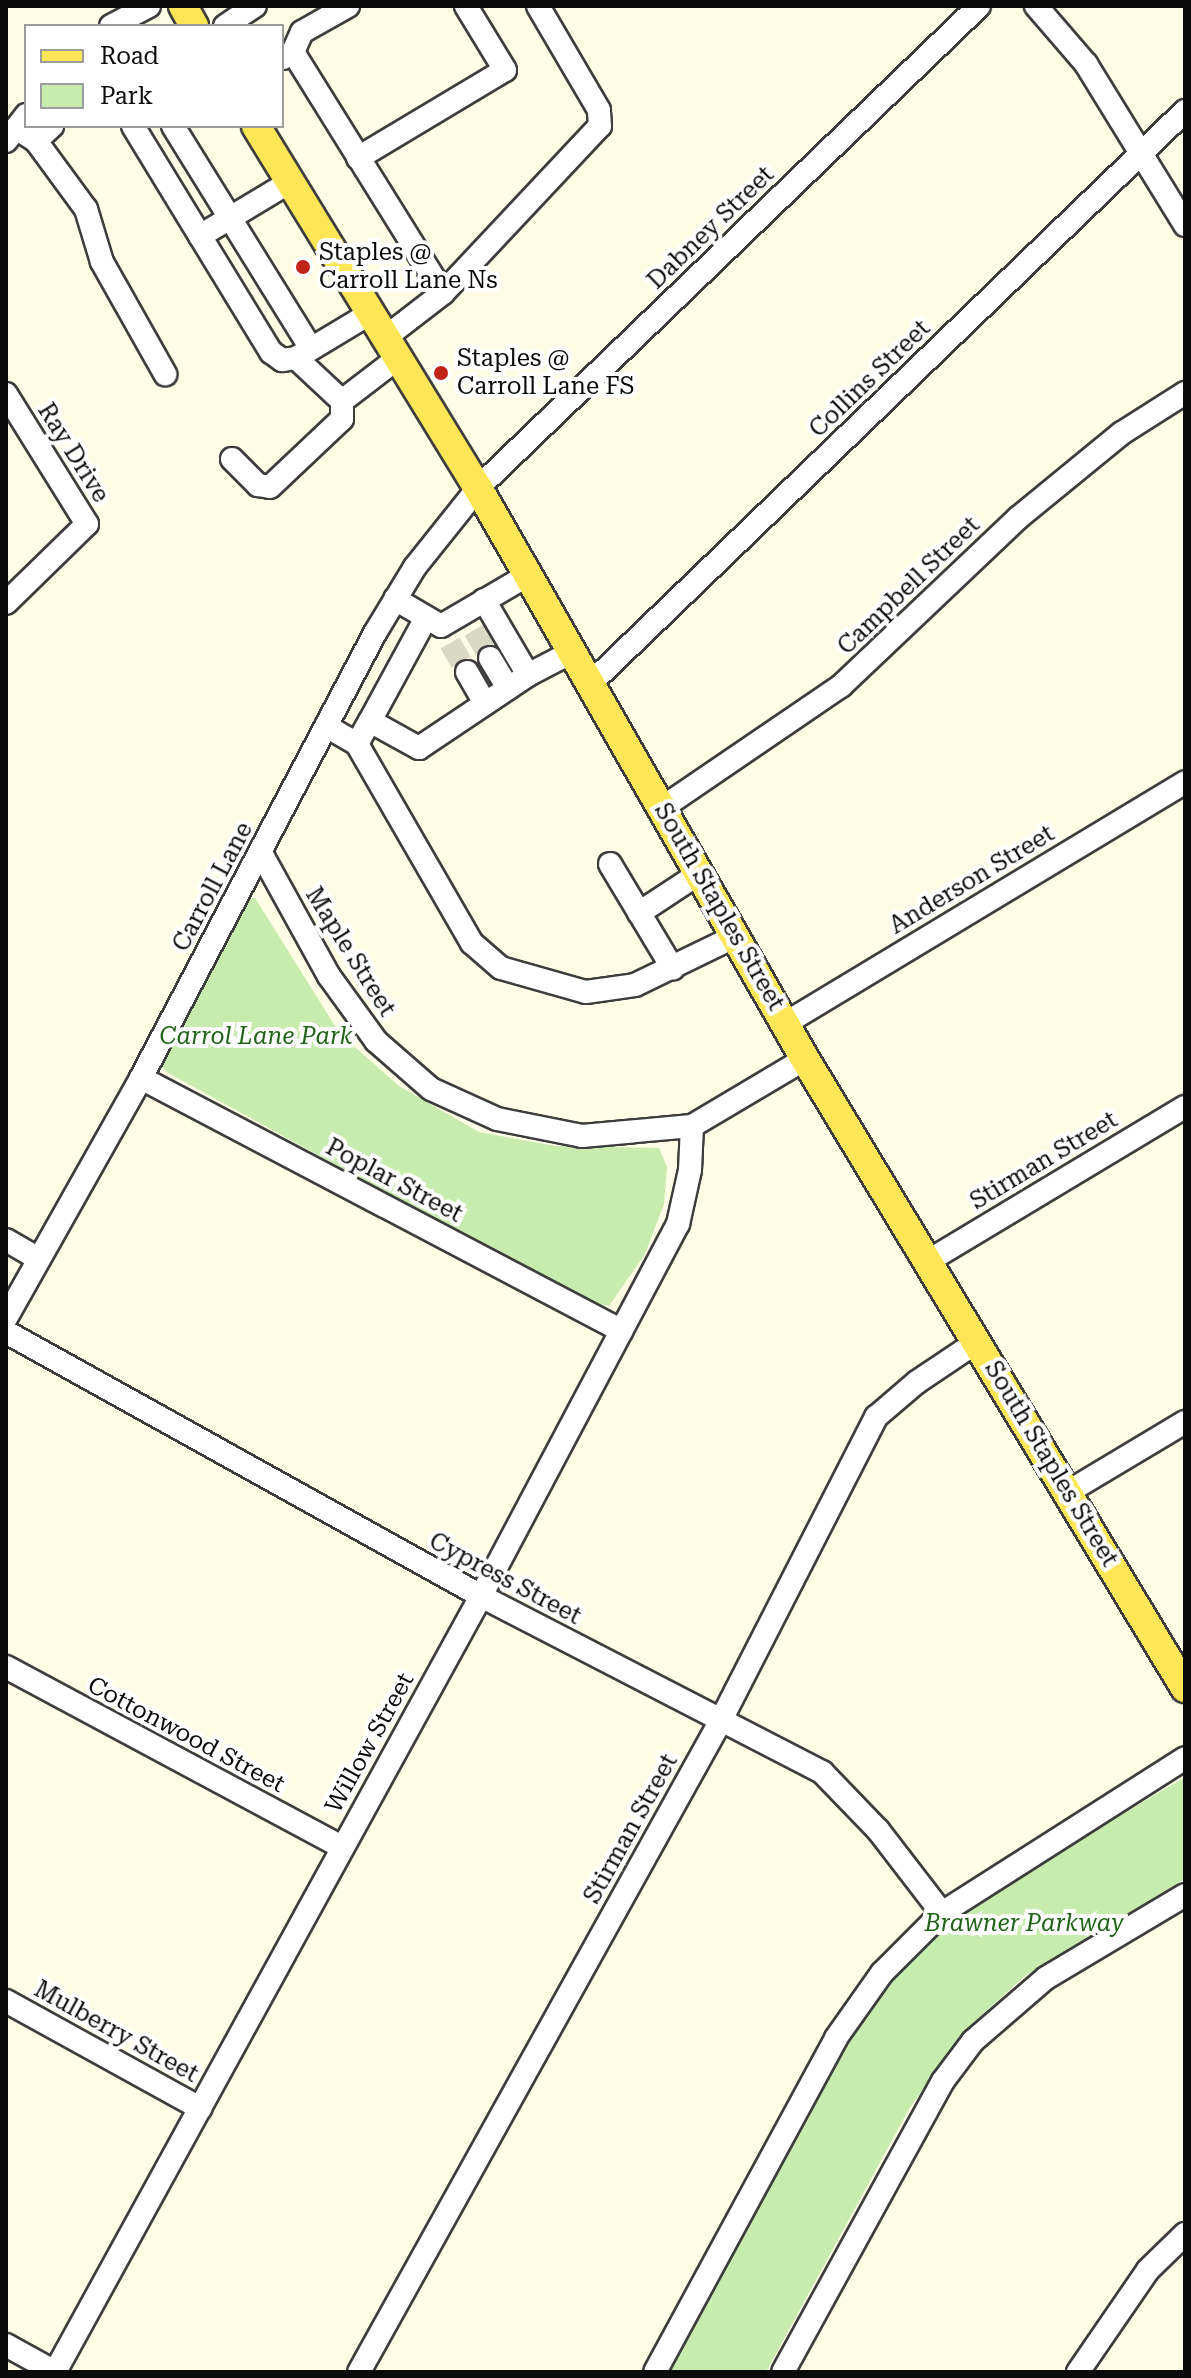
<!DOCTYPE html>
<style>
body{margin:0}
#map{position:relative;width:1191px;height:2378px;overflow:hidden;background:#fffde6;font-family:"Roboto Serif",serif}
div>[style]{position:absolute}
.green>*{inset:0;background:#c8ebae}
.minor-tunnel>*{height:22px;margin-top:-11px;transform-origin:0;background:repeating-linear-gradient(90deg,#dad9c5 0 22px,transparent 0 33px)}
.roads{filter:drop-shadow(2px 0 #3d3d3d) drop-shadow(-2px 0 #3d3d3d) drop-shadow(0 2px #3d3d3d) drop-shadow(0 -2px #3d3d3d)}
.minor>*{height:22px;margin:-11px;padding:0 11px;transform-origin:11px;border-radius:11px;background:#fff}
.major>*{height:28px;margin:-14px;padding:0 14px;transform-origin:14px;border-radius:14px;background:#ffe656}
.dots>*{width:22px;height:22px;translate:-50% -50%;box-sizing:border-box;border:4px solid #fff;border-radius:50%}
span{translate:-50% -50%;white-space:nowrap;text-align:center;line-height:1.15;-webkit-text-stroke:8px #fff;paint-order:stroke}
.street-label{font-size:24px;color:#0a0a0a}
.poi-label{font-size:24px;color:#0a0a0a}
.left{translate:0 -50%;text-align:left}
.park-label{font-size:24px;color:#206417;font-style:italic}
.frame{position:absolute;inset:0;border:8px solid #0a0a0a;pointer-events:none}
.legend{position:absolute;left:24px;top:24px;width:260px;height:104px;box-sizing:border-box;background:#fff;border:2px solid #9d9d9d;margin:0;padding:10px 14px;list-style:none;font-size:24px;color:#0a0a0a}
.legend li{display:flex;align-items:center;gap:16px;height:40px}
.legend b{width:40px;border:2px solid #9d9d9d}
</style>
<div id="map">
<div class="green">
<div style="clip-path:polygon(255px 898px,340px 1034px,399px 1086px,479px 1132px,555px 1146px,659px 1148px,667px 1167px,664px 1204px,645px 1254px,609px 1306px,585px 1301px,168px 1073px,160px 1064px,246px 899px)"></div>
<div style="clip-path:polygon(1185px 1777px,1185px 1879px,1025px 1976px,962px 2033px,909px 2109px,766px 2372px,665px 2372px,851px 2033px,879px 1995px,918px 1951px,996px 1889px)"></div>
</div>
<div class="minor-tunnel">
<div style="left:474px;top:630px;width:32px;rotate:60deg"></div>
<div style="left:450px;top:643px;width:34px;rotate:60deg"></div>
</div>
<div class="roads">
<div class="minor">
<div style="left:1036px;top:6px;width:77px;rotate:49.2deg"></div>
<div style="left:1086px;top:64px;width:189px;rotate:58.4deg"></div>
<div style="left:111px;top:26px;width:43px;rotate:-27.8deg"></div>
<div style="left:225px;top:26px;width:36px;rotate:-34deg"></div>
<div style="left:293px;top:52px;width:284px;rotate:58.1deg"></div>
<div style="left:283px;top:58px;width:12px;rotate:-31deg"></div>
<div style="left:293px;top:52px;width:22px;rotate:-66deg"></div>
<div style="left:302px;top:32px;width:53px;rotate:-29.5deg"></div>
<div style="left:133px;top:126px;width:265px;rotate:58.6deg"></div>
<div style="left:271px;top:352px;width:14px;rotate:36deg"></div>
<div style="left:282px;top:360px;width:14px;rotate:-8deg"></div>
<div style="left:296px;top:358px;width:87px;rotate:-31deg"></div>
<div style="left:173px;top:126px;width:260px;rotate:58.2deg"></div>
<div style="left:16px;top:128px;width:24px;rotate:33deg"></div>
<div style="left:36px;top:141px;width:22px;rotate:-43deg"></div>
<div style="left:6px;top:141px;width:33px;rotate:-52deg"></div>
<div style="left:36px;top:141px;width:84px;rotate:53.7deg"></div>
<div style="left:86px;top:209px;width:55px;rotate:73.2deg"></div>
<div style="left:102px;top:262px;width:129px;rotate:60.6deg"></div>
<div style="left:358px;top:158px;width:171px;rotate:-30.9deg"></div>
<div style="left:505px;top:70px;width:75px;rotate:-121.4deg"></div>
<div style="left:200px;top:236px;width:105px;rotate:-31deg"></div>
<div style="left:386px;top:337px;width:72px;rotate:-37.7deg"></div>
<div style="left:443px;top:293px;width:229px;rotate:-46.8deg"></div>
<div style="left:600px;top:126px;width:16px;rotate:-94deg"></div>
<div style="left:599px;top:110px;width:121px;rotate:-120.4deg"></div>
<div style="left:296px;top:358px;width:63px;rotate:43.1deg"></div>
<div style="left:342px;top:401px;width:71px;rotate:-37.5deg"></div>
<div style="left:6px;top:394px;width:153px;rotate:58.1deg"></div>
<div style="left:87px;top:524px;width:113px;rotate:135.7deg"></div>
<div style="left:232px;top:459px;width:37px;rotate:45deg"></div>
<div style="left:258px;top:485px;width:12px;rotate:9deg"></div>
<div style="left:270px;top:487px;width:99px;rotate:-43.4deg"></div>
<div style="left:342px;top:419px;width:18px;rotate:-90deg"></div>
<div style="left:395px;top:599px;width:53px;rotate:30.4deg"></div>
<div style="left:441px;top:626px;width:101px;rotate:-30.4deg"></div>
<div style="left:484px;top:600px;width:87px;rotate:59.6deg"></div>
<div style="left:490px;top:658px;width:35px;rotate:59deg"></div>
<div style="left:467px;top:672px;width:36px;rotate:60deg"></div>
<div style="left:590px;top:684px;width:826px;rotate:-43.92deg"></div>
<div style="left:370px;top:721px;width:117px;rotate:-61.5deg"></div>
<div style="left:326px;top:726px;width:36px;rotate:30deg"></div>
<div style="left:357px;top:744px;width:230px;rotate:60deg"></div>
<div style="left:472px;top:943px;width:38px;rotate:41deg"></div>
<div style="left:501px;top:968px;width:88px;rotate:15.8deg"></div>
<div style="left:586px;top:992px;width:49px;rotate:-8.1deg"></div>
<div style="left:635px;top:985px;width:112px;rotate:-25.9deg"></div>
<div style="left:357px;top:744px;width:26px;rotate:-61deg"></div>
<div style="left:370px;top:721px;width:56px;rotate:28.9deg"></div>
<div style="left:419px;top:748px;width:131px;rotate:-33.8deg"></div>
<div style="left:528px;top:675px;width:50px;rotate:-27.6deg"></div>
<div style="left:662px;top:808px;width:217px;rotate:-34.3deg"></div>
<div style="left:841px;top:686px;width:244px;rotate:-43.5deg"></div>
<div style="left:1018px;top:518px;width:134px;rotate:-39.3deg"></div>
<div style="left:1122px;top:433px;width:75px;rotate:-32.4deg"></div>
<div style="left:261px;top:853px;width:141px;rotate:61.1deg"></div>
<div style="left:329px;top:976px;width:80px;rotate:54.1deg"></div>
<div style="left:376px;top:1041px;width:73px;rotate:41.1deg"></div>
<div style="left:431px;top:1089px;width:72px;rotate:24.4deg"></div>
<div style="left:497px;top:1119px;width:87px;rotate:11.3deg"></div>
<div style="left:582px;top:1136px;width:110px;rotate:-5.2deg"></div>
<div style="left:692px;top:1126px;width:131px;rotate:-30.7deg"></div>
<div style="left:610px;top:864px;width:122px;rotate:59deg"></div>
<div style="left:639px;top:913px;width:73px;rotate:-33.3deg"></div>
<div style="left:786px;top:1023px;width:466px;rotate:-31.1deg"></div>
<div style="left:141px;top:1078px;width:543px;rotate:27.74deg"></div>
<div style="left:6px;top:1240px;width:34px;rotate:30deg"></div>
<div style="left:930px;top:1260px;width:297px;rotate:-31deg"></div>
<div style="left:6px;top:1318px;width:275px;rotate:-60.6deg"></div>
<div style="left:141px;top:1078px;width:503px;rotate:-62.26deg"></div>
<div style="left:375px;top:633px;width:77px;rotate:-58.8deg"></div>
<div style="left:415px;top:567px;width:101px;rotate:-51.4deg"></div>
<div style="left:478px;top:488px;width:695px;rotate:-43.89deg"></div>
<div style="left:6px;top:1332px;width:543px;rotate:29.06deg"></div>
<div style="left:481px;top:1596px;width:384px;rotate:27.3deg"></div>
<div style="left:822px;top:1772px;width:81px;rotate:46deg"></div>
<div style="left:878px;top:1830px;width:105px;rotate:52.4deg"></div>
<div style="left:1068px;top:1492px;width:136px;rotate:-30.9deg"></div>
<div style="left:6px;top:1667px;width:380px;rotate:28.2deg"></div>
<div style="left:6px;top:2001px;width:222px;rotate:28.9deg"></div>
<div style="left:6px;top:2345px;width:56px;rotate:28.9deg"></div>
<div style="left:55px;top:2372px;width:885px;rotate:-61.23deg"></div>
<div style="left:481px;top:1596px;width:421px;rotate:-62.1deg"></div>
<div style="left:678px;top:1224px;width:55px;rotate:-77.5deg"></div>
<div style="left:690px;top:1170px;width:44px;rotate:-87.4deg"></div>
<div style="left:359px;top:2372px;width:744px;rotate:-60.95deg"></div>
<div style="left:720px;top:1722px;width:343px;rotate:-62.9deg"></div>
<div style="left:876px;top:1417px;width:54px;rotate:-40.5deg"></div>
<div style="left:917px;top:1382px;width:73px;rotate:-33.9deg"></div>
<div style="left:655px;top:2372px;width:380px;rotate:-61.5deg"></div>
<div style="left:836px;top:2038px;width:80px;rotate:-54.7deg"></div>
<div style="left:882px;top:1973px;width:85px;rotate:-45deg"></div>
<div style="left:942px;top:1913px;width:288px;rotate:-32.5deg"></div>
<div style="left:783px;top:2372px;width:332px;rotate:-61.2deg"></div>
<div style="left:943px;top:2081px;width:50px;rotate:-53.1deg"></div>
<div style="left:973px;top:2041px;width:96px;rotate:-40.8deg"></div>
<div style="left:1046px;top:1978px;width:162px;rotate:-30.8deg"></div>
<div style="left:1078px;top:2372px;width:124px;rotate:-55.5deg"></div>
<div style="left:1148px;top:2270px;width:52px;rotate:-44.2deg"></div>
</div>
<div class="major">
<div style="left:183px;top:6px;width:23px;rotate:61deg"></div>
<div style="left:256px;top:126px;width:425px;rotate:58.5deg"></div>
<div style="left:478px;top:488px;width:658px;rotate:60.2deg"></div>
<div style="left:805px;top:1059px;width:735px;rotate:58.86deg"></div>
</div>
</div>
<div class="dots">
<div style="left:303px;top:267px;background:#c1221a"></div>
<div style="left:441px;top:373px;background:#c1221a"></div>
</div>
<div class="street-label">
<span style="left:711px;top:228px;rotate:-44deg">Dabney Street</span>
<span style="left:870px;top:379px;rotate:-44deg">Collins Street</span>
<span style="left:73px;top:453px;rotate:58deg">Ray Drive</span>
<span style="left:909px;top:586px;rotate:-44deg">Campbell Street</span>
<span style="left:972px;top:880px;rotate:-31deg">Anderson Street</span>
<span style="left:213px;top:887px;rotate:-62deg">Carroll Lane</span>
<span style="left:719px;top:907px;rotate:60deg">South Staples Street</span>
<span style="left:350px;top:952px;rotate:58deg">Maple Street</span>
<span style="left:1044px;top:1161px;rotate:-31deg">Stirman Street</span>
<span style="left:394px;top:1181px;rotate:28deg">Poplar Street</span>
<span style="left:1051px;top:1464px;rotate:59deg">South Staples Street</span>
<span style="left:505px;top:1579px;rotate:28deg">Cypress Street</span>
<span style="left:186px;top:1735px;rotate:28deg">Cottonwood Street</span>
<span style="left:370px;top:1743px;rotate:-61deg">Willow Street</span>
<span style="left:631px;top:1829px;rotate:-61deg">Stirman Street</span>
<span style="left:116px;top:2032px;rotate:29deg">Mulberry Street</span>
</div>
<div class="poi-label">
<span class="left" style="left:319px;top:267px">Staples @<br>Carroll Lane Ns</span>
<span class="left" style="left:457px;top:373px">Staples @<br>Carroll Lane FS</span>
</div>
<div class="park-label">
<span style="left:256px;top:1037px">Carrol Lane Park</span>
<span style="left:1024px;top:1924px">Brawner Parkway</span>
</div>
<div class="frame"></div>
<ul class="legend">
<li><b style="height:10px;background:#ffe656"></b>Road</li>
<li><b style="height:22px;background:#c8ebae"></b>Park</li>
</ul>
</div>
